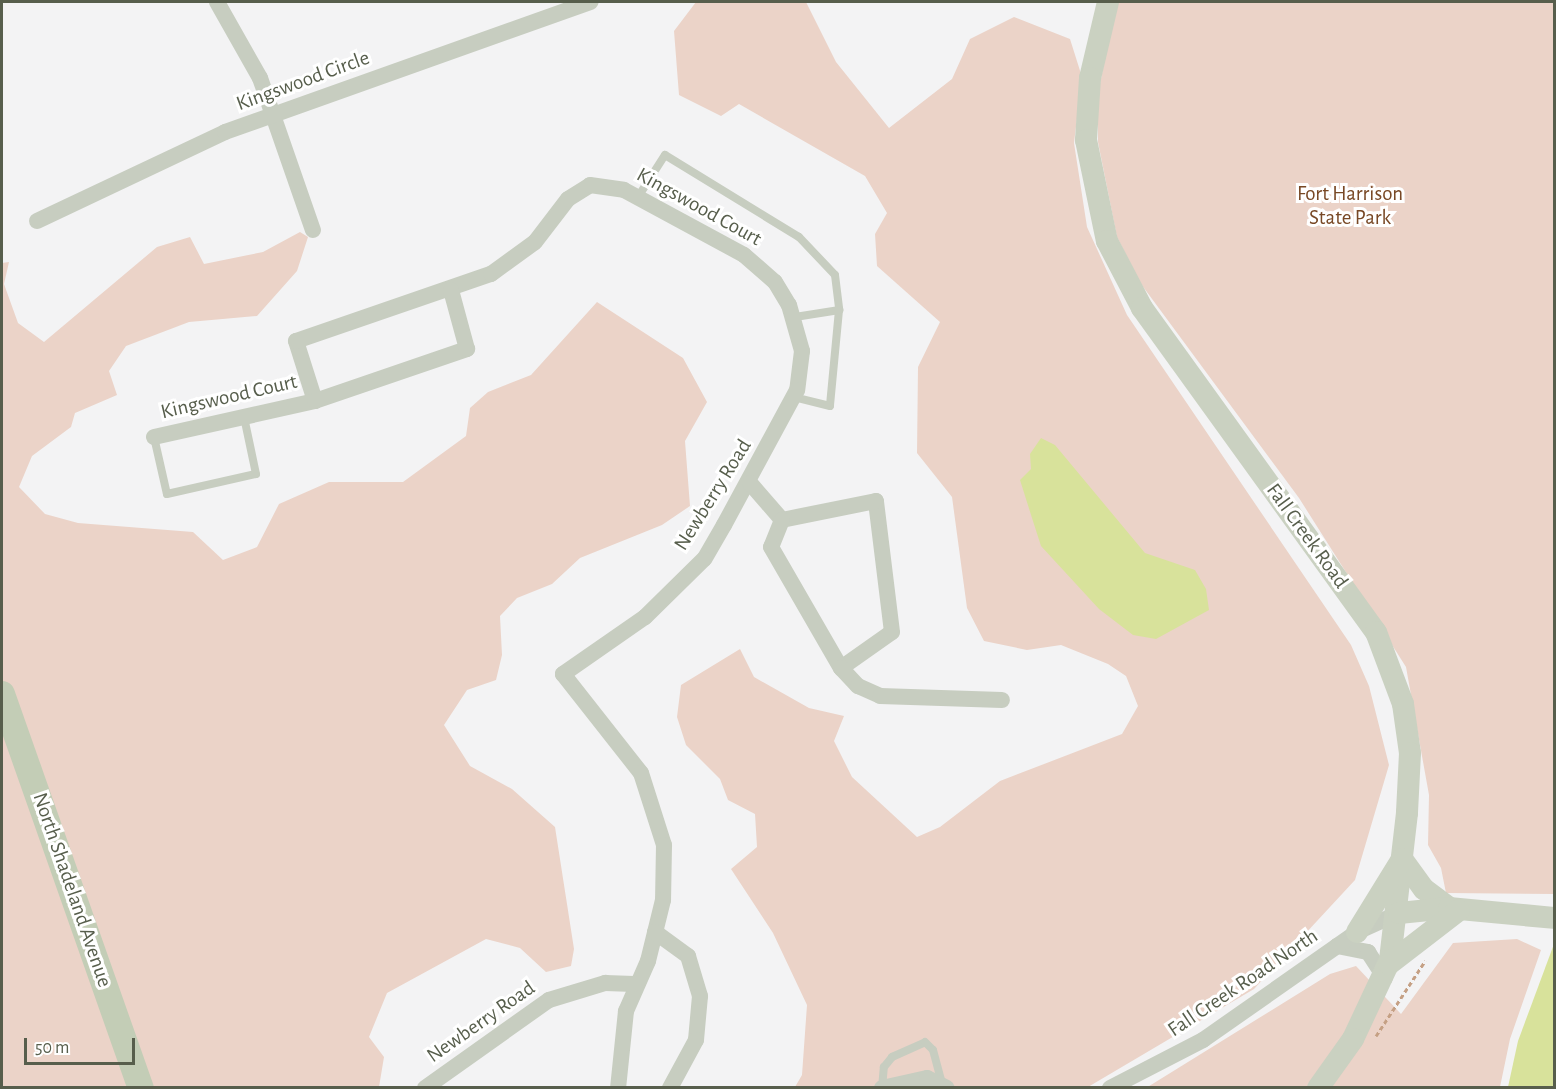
<!DOCTYPE html>
<style>
body{margin:0}
#map{position:relative;width:1556px;height:1089px;overflow:hidden;background:#f3f3f4;font-family:"Alegreya Sans",sans-serif}
div>[style]{position:absolute}
.green>*{inset:0;background:#ebd3c8}
.water>*{inset:0;background:#d8e29b}
.path>*{height:3px;margin-top:-1.5px;transform-origin:0;background:repeating-linear-gradient(90deg,#c5a084 0 4.5px,transparent 0 7.5px)}
.lane>*{height:8px;margin:-4px;padding:0 4px;transform-origin:4px;border-radius:4px;background:#c7cdc0}
.street>*{height:16px;margin:-8px;padding:0 8px;transform-origin:8px;border-radius:8px;background:#c7cdc0}
.secondary>*{height:22px;margin:-11px;padding:0 11px;transform-origin:11px;border-radius:11px;background:#cad1c1}
.primary>*{height:26px;margin:-13px;padding:0 13px;transform-origin:13px;border-radius:13px;background:#c3cdb6}
span{translate:-50% -50%;white-space:nowrap;text-align:center;line-height:1.15;-webkit-text-stroke:6px #fff;paint-order:stroke}
.street-label{font-size:21px;color:#575e4c}
.park-label{font-size:21px;color:#784825}
.frame{position:absolute;inset:0;border:3px solid #575e4c;pointer-events:none}
.scale{position:absolute;left:24px;top:1038px;width:111px;height:27px;box-sizing:border-box;border:3px solid #575e4c;border-top:0;padding-left:8px;font-size:18px;line-height:21px;white-space:nowrap;color:#575e4c;-webkit-text-stroke:4px #fff;paint-order:stroke}
</style>
<div id="map">
<div class="green">
<div style="clip-path:polygon(696px 2px,806px 2px,836px 62px,889px 128px,952px 79px,970px 39px,1014px 17px,1070px 39px,1082px 77px,1074px 143px,1087px 227px,1127px 315px,1351px 645px,1369px 686px,1389px 765px,1355px 880px,1254px 989px,1088px 1087px,795px 1087px,802px 1075px,807px 1005px,773px 933px,731px 869px,757px 847px,755px 814px,728px 800px,720px 779px,686px 745px,677px 717px,681px 685px,740px 649px,754px 677px,809px 708px,844px 716px,834px 741px,852px 777px,917px 837px,940px 827px,1000px 781px,1122px 734px,1138px 706px,1126px 676px,1108px 664px,1061px 645px,1027px 650px,984px 641px,967px 608px,952px 497px,917px 453px,918px 367px,940px 322px,877px 266px,875px 234px,887px 213px,865px 176px,739px 104px,721px 116px,679px 95px,674px 31px)"></div>
<div style="clip-path:polygon(1116px 2px,1554px 2px,1554px 894px,1446px 893px,1441px 868px,1428px 845px,1429px 795px,1406px 667px,1299px 498px,1141px 284px,1117px 237px,1098px 142px,1098px 94px)"></div>
<div style="clip-path:polygon(300px 232px,308px 237px,297px 271px,257px 316px,189px 322px,126px 346px,109px 371px,117px 395px,75px 413px,71px 427px,32px 456px,19px 487px,45px 514px,78px 523px,193px 532px,223px 560px,257px 547px,279px 504px,329px 482px,403px 482px,466px 436px,470px 408px,488px 392px,531px 375px,597px 302px,683px 358px,707px 402px,685px 441px,690px 506px,662px 525px,580px 558px,552px 584px,517px 598px,500px 616px,502px 655px,496px 680px,467px 690px,444px 725px,470px 766px,512px 789px,555px 827px,574px 949px,571px 966px,546px 972px,520px 948px,486px 939px,387px 993px,369px 1037px,384px 1057px,379px 1087px,2px 1088px,2px 263px,9px 262px,4px 284px,18px 323px,44px 342px,157px 247px,190px 237px,204px 264px,263px 252px)"></div>
<div style="clip-path:polygon(1517px 939px,1541px 950px,1510px 1039px,1500px 1087px,1146px 1088px,1330px 974px,1356px 966px,1401px 1014px,1453px 943px)"></div>
</div>
<div class="water">
<div style="clip-path:polygon(1041px 438px,1055px 445px,1145px 553px,1195px 570px,1206px 589px,1209px 610px,1156px 639px,1133px 635px,1099px 609px,1041px 546px,1032px 518px,1020px 480px,1031px 469px,1030px 454px)"></div>
<div style="clip-path:polygon(1554px 944px,1554px 1087px,1508px 1087px,1518px 1041px)"></div>
</div>
<div class="path">
<div style="left:1376px;top:1036px;width:90px;rotate:-56.8deg"></div>
</div>
<div class="lane">
<div style="left:638px;top:197px;width:50px;rotate:-57.3deg"></div>
<div style="left:665px;top:155px;width:157px;rotate:31.5deg"></div>
<div style="left:799px;top:237px;width:52px;rotate:46.5deg"></div>
<div style="left:835px;top:275px;width:35px;rotate:83deg"></div>
<div style="left:839px;top:310px;width:96px;rotate:95.4deg"></div>
<div style="left:830px;top:406px;width:36px;rotate:-166deg"></div>
<div style="left:795px;top:317px;width:45px;rotate:-9deg"></div>
<div style="left:154px;top:437px;width:58px;rotate:77.2deg"></div>
<div style="left:167px;top:494px;width:91px;rotate:-12.7deg"></div>
<div style="left:256px;top:474px;width:58px;rotate:-101.9deg"></div>
<div style="left:882px;top:1088px;width:21px;rotate:-85deg"></div>
<div style="left:884px;top:1067px;width:13px;rotate:-51deg"></div>
<div style="left:892px;top:1057px;width:36px;rotate:-24deg"></div>
<div style="left:925px;top:1042px;width:11px;rotate:45deg"></div>
<div style="left:933px;top:1050px;width:35px;rotate:75deg"></div>
</div>
<div class="street">
<div style="left:217px;top:2px;width:87px;rotate:60.5deg"></div>
<div style="left:260px;top:78px;width:161px;rotate:70.8deg"></div>
<div style="left:37px;top:221px;width:208px;rotate:-25.3deg"></div>
<div style="left:225px;top:132px;width:388px;rotate:-19.6deg"></div>
<div style="left:315px;top:401px;width:63px;rotate:-107.6deg"></div>
<div style="left:296px;top:341px;width:206px;rotate:-19deg"></div>
<div style="left:491px;top:274px;width:54px;rotate:-36deg"></div>
<div style="left:535px;top:242px;width:54px;rotate:-52.5deg"></div>
<div style="left:568px;top:199px;width:26px;rotate:-32deg"></div>
<div style="left:590px;top:185px;width:34px;rotate:8deg"></div>
<div style="left:624px;top:190px;width:136px;rotate:28.4deg"></div>
<div style="left:744px;top:255px;width:41px;rotate:41.1deg"></div>
<div style="left:775px;top:282px;width:27px;rotate:59deg"></div>
<div style="left:789px;top:305px;width:48px;rotate:74.2deg"></div>
<div style="left:802px;top:351px;width:39px;rotate:97deg"></div>
<div style="left:797px;top:390px;width:153px;rotate:118.4deg"></div>
<div style="left:724px;top:525px;width:39px;rotate:120deg"></div>
<div style="left:704px;top:559px;width:83px;rotate:135.5deg"></div>
<div style="left:645px;top:617px;width:100px;rotate:145.2deg"></div>
<div style="left:563px;top:674px;width:126px;rotate:51.8deg"></div>
<div style="left:641px;top:773px;width:76px;rotate:72.3deg"></div>
<div style="left:664px;top:845px;width:55px;rotate:91deg"></div>
<div style="left:663px;top:900px;width:63px;rotate:103.8deg"></div>
<div style="left:648px;top:961px;width:55px;rotate:113.7deg"></div>
<div style="left:626px;top:1011px;width:77px;rotate:95.9deg"></div>
<div style="left:154px;top:437px;width:165px;rotate:-12.6deg"></div>
<div style="left:315px;top:401px;width:161px;rotate:-18.9deg"></div>
<div style="left:467px;top:349px;width:61px;rotate:-105.2deg"></div>
<div style="left:750px;top:483px;width:49px;rotate:49.1deg"></div>
<div style="left:841px;top:668px;width:62px;rotate:-35.2deg"></div>
<div style="left:892px;top:632px;width:132px;rotate:-97deg"></div>
<div style="left:876px;top:501px;width:96px;rotate:168.6deg"></div>
<div style="left:782px;top:520px;width:29px;rotate:112deg"></div>
<div style="left:771px;top:547px;width:140px;rotate:60deg"></div>
<div style="left:841px;top:668px;width:25px;rotate:47deg"></div>
<div style="left:858px;top:686px;width:24px;rotate:24deg"></div>
<div style="left:880px;top:696px;width:122px;rotate:1.9deg"></div>
<div style="left:655px;top:932px;width:41px;rotate:36deg"></div>
<div style="left:688px;top:956px;width:42px;rotate:73.3deg"></div>
<div style="left:700px;top:996px;width:44px;rotate:95.2deg"></div>
<div style="left:696px;top:1040px;width:55px;rotate:118.4deg"></div>
<div style="left:1337px;top:946px;width:32px;rotate:11deg"></div>
<div style="left:1368px;top:952px;width:31px;rotate:57deg"></div>
<div style="left:425px;top:1088px;width:152px;rotate:-35.4deg"></div>
<div style="left:549px;top:1000px;width:59px;rotate:-16.9deg"></div>
<div style="left:605px;top:983px;width:29px;rotate:2deg"></div>
<div style="left:882px;top:1088px;width:46px;rotate:-12.5deg"></div>
<div style="left:927px;top:1078px;width:22px;rotate:27deg"></div>
<div style="left:1110px;top:1088px;width:105px;rotate:-27.3deg"></div>
<div style="left:1203px;top:1040px;width:188px;rotate:-35deg"></div>
<div style="left:1357px;top:932px;width:46px;rotate:-24.3deg"></div>
</div>
<div class="secondary">
<div style="left:1108px;top:2px;width:78px;rotate:103.3deg"></div>
<div style="left:1090px;top:78px;width:62px;rotate:93.7deg"></div>
<div style="left:1086px;top:140px;width:103px;rotate:78.3deg"></div>
<div style="left:1107px;top:241px;width:76px;rotate:62.4deg"></div>
<div style="left:1142px;top:308px;width:400px;rotate:54.2deg"></div>
<div style="left:1376px;top:632px;width:77px;rotate:69.4deg"></div>
<div style="left:1403px;top:704px;width:49px;rotate:81.9deg"></div>
<div style="left:1410px;top:753px;width:60px;rotate:92.9deg"></div>
<div style="left:1407px;top:813px;width:148px;rotate:96.6deg"></div>
<div style="left:1390px;top:960px;width:87px;rotate:115.1deg"></div>
<div style="left:1353px;top:1039px;width:60px;rotate:125.5deg"></div>
<div style="left:1402px;top:859px;width:37px;rotate:54deg"></div>
<div style="left:1424px;top:889px;width:31px;rotate:37deg"></div>
<div style="left:1399px;top:913px;width:50px;rotate:-5.7deg"></div>
<div style="left:1449px;top:908px;width:105px;rotate:5.4deg"></div>
<div style="left:1357px;top:932px;width:86px;rotate:-58.3deg"></div>
<div style="left:1389px;top:964px;width:88px;rotate:-37.6deg"></div>
</div>
<div class="primary">
<div style="left:2px;top:694px;width:418px;rotate:70.6deg"></div>
</div>
<div class="street-label">
<span style="left:303px;top:81px;rotate:-20deg">Kingswood Circle</span>
<span style="left:699px;top:207px;rotate:29deg">Kingswood Court</span>
<span style="left:229px;top:397px;rotate:-13deg">Kingswood Court</span>
<span style="left:713px;top:495px;rotate:-58deg">Newberry Road</span>
<span style="left:1307px;top:536px;rotate:54deg">Fall Creek Road</span>
<span style="left:72px;top:890px;rotate:71deg">North Shadeland Avenue</span>
<span style="left:1243px;top:983px;rotate:-34deg">Fall Creek Road North</span>
<span style="left:481px;top:1022px;rotate:-35deg">Newberry Road</span>
</div>
<div class="park-label">
<span style="left:1350px;top:206px">Fort Harrison<br>State Park</span>
</div>
<div class="frame"></div>
<div class="scale">50 m</div>
</div>
